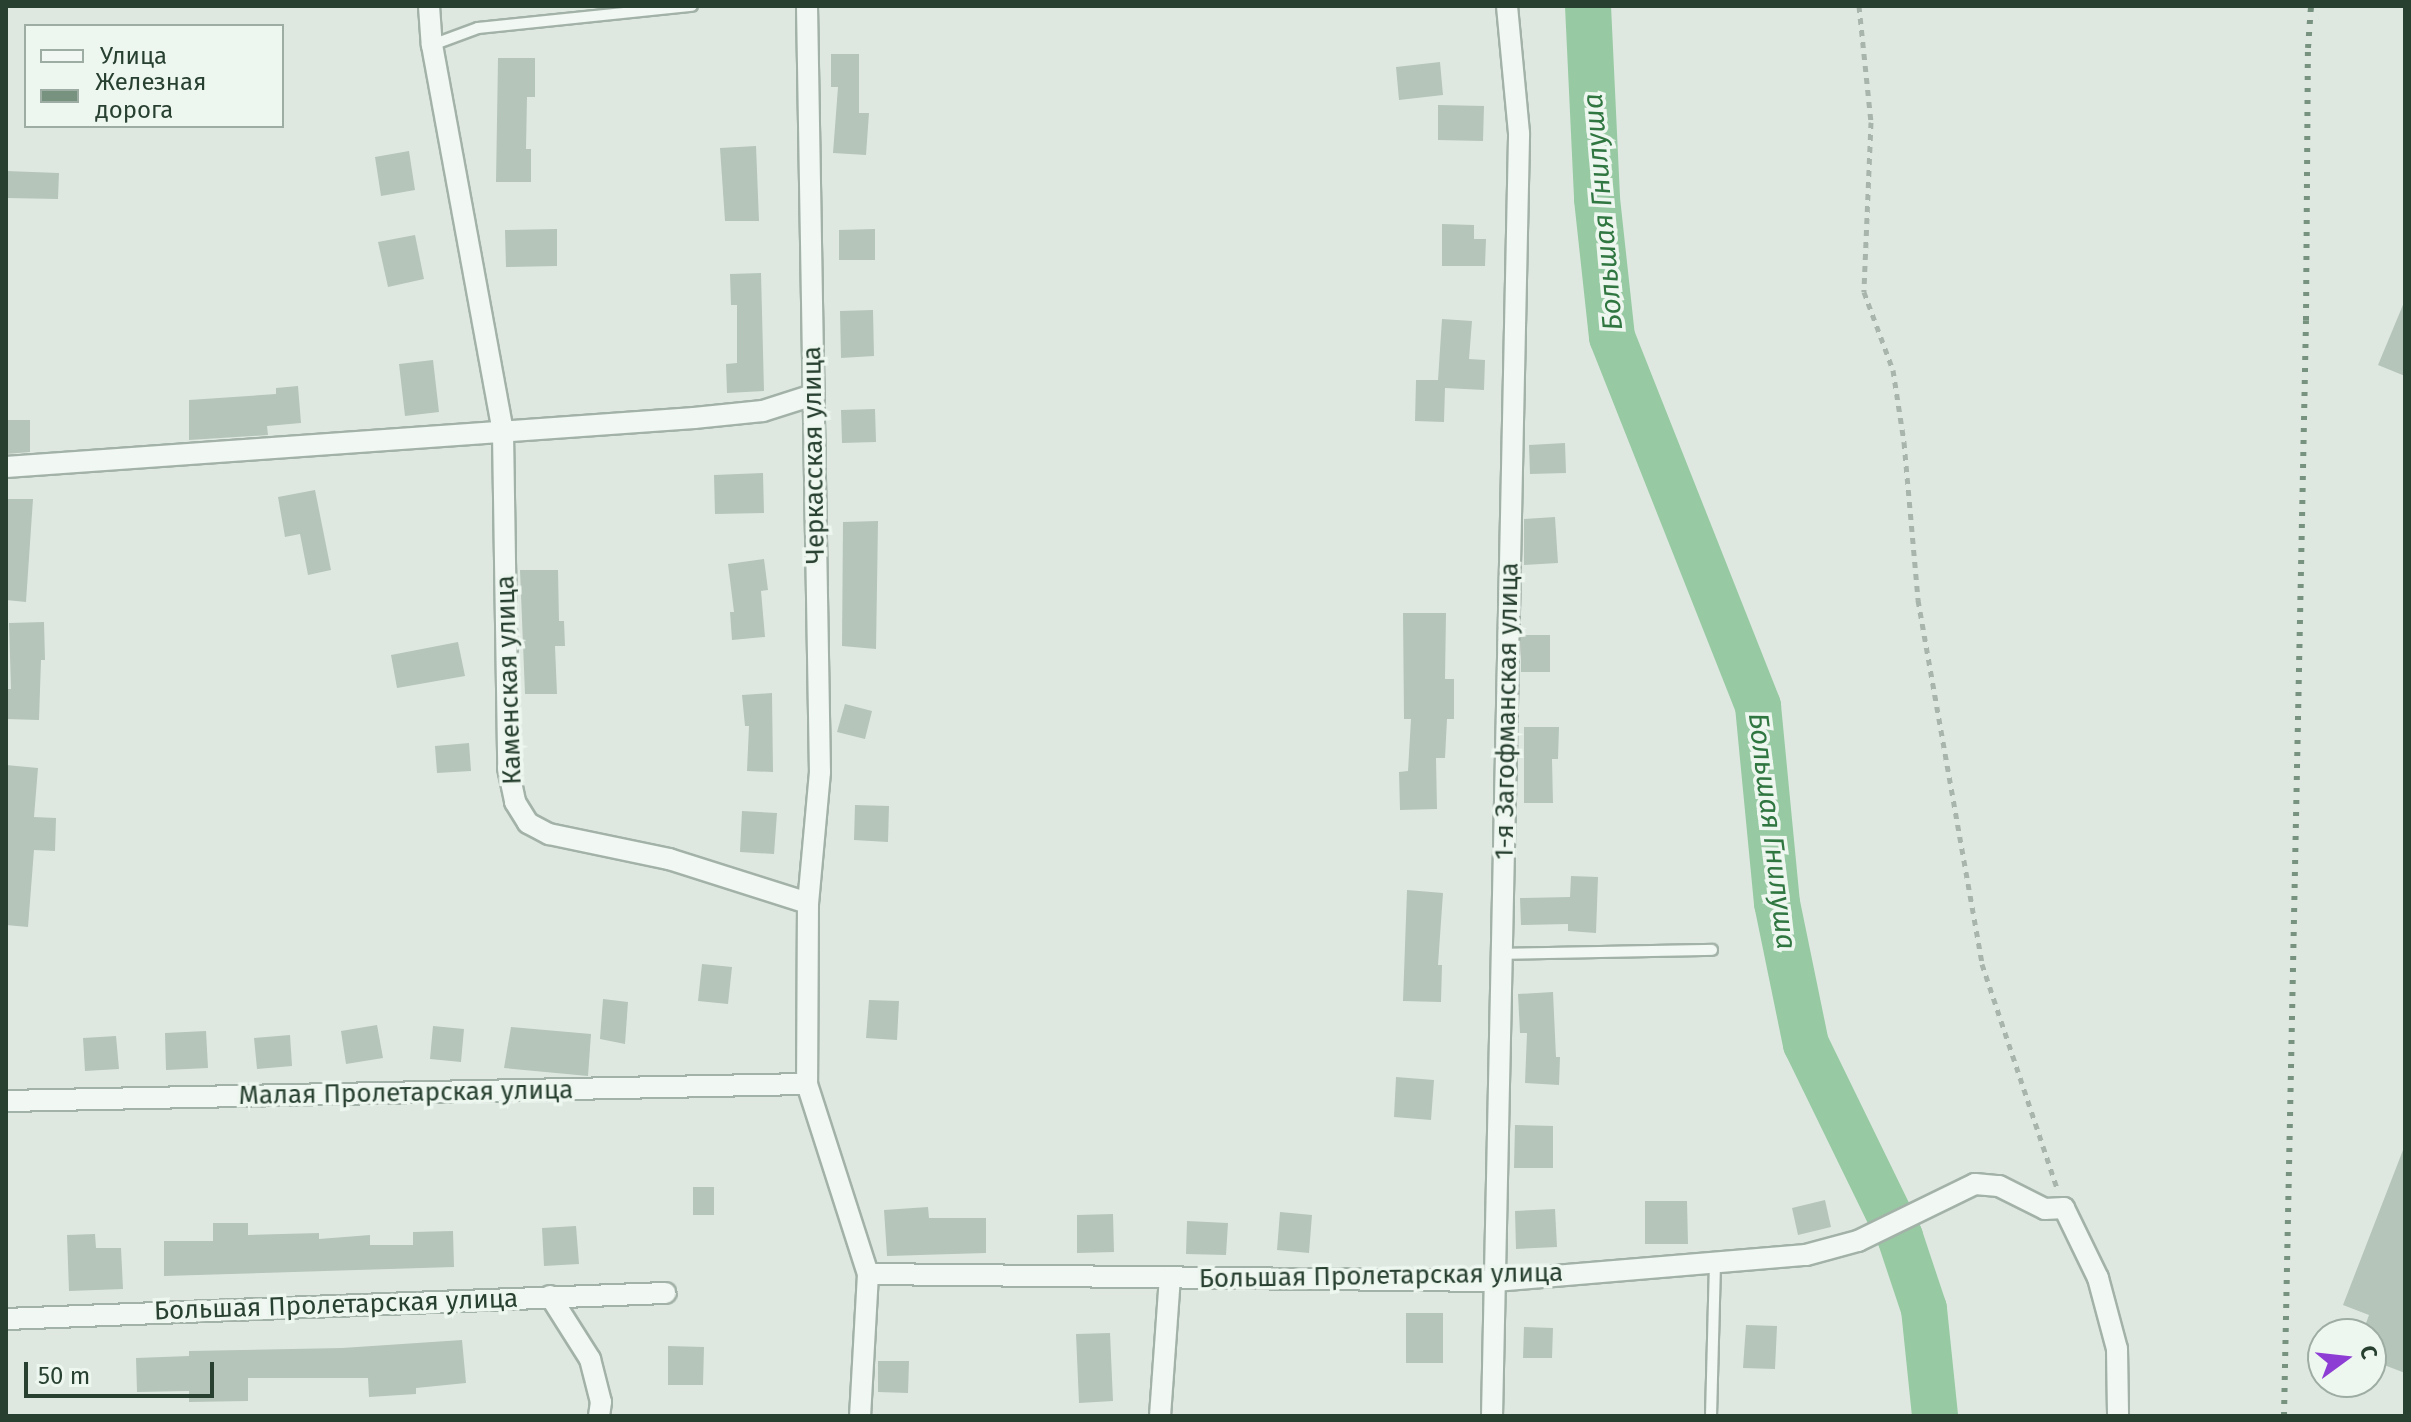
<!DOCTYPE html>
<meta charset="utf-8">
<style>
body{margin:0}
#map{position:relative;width:2411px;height:1422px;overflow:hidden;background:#dee8e1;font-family:"Fira Sans",sans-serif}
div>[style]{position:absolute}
.river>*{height:46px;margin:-23px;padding:0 23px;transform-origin:23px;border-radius:23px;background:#97caa2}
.building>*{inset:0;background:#b5c5ba}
.path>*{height:5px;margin-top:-2.5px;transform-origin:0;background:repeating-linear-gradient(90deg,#a8b5ac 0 6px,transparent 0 12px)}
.roads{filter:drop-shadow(2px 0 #a3b2a8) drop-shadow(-2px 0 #a3b2a8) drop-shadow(0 2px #a3b2a8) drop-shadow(0 -2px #a3b2a8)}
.lane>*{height:10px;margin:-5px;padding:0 5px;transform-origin:5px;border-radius:5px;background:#f1f7f3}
.street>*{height:20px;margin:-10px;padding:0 10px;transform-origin:10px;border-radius:10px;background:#f1f7f3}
.rail>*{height:6px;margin-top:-3px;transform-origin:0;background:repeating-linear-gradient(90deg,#779380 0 4px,transparent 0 12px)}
span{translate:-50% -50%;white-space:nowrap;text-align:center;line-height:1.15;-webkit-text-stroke:7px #eef6f0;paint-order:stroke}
.street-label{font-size:26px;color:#27402f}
.water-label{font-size:28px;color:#2f7640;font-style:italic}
.frame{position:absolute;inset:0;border:8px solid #27402f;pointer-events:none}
.legend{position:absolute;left:24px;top:24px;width:260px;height:104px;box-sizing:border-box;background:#eef6f0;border:2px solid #9eada3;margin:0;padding:10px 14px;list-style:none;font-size:24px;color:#27402f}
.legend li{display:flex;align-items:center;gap:16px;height:40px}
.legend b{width:40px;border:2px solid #9eada3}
.north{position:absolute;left:2307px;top:1318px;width:80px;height:80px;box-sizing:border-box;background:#eef6f0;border:2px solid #9eada3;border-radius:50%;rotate:75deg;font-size:22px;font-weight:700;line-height:32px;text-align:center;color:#27402f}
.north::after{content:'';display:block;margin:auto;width:28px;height:36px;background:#8e3dd4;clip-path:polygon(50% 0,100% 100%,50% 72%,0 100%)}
.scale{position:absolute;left:24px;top:1362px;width:190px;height:36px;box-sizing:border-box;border:4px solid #27402f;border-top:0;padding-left:10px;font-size:24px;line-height:28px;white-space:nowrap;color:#27402f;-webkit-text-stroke:6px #eef6f0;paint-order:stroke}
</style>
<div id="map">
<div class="river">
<div style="left:1588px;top:6px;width:193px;rotate:87.3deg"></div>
<div style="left:1597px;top:199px;width:139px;rotate:83.8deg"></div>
<div style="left:1612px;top:337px;width:397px;rotate:68.4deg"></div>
<div style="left:1758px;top:706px;width:198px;rotate:84.5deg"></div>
<div style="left:1777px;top:903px;width:144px;rotate:78.4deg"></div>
<div style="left:1806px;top:1044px;width:215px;rotate:64deg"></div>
<div style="left:1900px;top:1237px;width:76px;rotate:71.6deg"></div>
<div style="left:1924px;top:1309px;width:108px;rotate:84.1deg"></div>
</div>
<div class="building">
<div style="clip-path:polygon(831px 54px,859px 54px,859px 113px,869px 113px,866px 155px,833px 153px,838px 87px,831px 87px)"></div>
<div style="clip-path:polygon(498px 58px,535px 58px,535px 97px,527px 97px,526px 149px,531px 149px,531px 182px,496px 182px)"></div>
<div style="clip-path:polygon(1440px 62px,1443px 95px,1399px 100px,1396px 67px)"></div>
<div style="clip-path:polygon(1438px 105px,1484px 106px,1483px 141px,1438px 140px)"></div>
<div style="clip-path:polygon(756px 146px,759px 221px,725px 221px,720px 148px)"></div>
<div style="clip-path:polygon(409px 151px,415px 190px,381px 196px,375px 157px)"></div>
<div style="clip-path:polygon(6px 171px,59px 173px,58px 199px,6px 198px)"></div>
<div style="clip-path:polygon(1442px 224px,1474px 225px,1474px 239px,1486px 239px,1485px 266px,1442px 266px)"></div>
<div style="clip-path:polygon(557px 229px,557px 266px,506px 267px,505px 230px)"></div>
<div style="clip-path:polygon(875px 229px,875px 260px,839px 260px,839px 230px)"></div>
<div style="clip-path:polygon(415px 235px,424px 279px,388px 287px,378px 242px)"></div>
<div style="clip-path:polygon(761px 273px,764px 391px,727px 393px,726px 364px,737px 363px,737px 305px,731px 305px,730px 274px)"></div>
<div style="clip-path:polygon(2405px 300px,2405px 376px,2378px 365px)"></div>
<div style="clip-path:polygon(873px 310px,874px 356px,841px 358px,840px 311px)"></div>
<div style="clip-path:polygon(1442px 319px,1472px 321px,1469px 359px,1485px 360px,1484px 390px,1445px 388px,1444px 422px,1415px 421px,1416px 380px,1438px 380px)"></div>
<div style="clip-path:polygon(433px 360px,439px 412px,405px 416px,399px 364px)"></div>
<div style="clip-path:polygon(298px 386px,301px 423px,267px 426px,268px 435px,189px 440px,189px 400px,276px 394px,276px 388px)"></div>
<div style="clip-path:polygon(875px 409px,876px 442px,842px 443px,841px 410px)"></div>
<div style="clip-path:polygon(6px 420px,30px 420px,30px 452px,6px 454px)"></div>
<div style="clip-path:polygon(1565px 443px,1566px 473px,1530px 474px,1529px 445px)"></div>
<div style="clip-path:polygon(763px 473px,764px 513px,715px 514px,714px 475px)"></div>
<div style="clip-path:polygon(315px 490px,331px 570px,308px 575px,300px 534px,285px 537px,278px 497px)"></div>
<div style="clip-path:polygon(6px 499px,33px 499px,26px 602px,6px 600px)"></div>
<div style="clip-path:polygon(1555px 517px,1558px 563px,1524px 565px,1524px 519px)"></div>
<div style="clip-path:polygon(878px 521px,876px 649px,842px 646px,843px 522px)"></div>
<div style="clip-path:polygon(764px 559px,768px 590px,761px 591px,765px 637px,732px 640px,730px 612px,734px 612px,728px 564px)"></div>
<div style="clip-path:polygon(520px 570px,558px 570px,559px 621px,564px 621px,565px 646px,555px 646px,557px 694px,525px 694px)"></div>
<div style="clip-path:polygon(1403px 613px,1446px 613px,1445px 679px,1454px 679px,1454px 719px,1447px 719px,1445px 758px,1436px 758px,1437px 809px,1400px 810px,1399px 772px,1408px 771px,1411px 719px,1404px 719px)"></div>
<div style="clip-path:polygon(44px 622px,45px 660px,41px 660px,39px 720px,6px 719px,6px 689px,11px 689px,9px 623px)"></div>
<div style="clip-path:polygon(1521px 635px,1550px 635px,1550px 672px,1521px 672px)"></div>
<div style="clip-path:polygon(458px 642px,465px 676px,397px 688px,391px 655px)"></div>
<div style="clip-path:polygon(772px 693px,773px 772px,747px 771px,749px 726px,745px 726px,742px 695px)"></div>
<div style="clip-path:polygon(845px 704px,872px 711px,865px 739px,837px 732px)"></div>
<div style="clip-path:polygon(1524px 727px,1559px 727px,1558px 759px,1552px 759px,1553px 803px,1524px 803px)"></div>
<div style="clip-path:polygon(469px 743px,471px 771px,437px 773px,435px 746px)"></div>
<div style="clip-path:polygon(6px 765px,38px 768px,34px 817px,56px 818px,55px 851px,34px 850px,28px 927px,6px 925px)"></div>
<div style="clip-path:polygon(855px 805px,889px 806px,888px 842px,854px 840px)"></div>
<div style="clip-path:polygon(742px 811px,777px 813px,774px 854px,740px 852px)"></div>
<div style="clip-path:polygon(1571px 876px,1598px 877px,1596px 933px,1568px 931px,1568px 924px,1521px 925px,1520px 898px,1570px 897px)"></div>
<div style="clip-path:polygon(1407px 890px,1443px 893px,1438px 965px,1442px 965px,1441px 1002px,1403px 1001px)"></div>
<div style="clip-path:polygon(702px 964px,732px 967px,728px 1004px,698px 1001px)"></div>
<div style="clip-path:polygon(1553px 992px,1556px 1057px,1560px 1057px,1559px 1085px,1525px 1083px,1527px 1033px,1520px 1033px,1518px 994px)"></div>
<div style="clip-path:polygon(603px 999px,628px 1002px,625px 1044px,600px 1039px)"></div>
<div style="clip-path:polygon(869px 1000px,899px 1001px,897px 1040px,866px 1038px)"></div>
<div style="clip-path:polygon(377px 1025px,383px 1058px,346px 1064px,341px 1031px)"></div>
<div style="clip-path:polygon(433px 1026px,464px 1029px,461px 1062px,430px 1059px)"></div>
<div style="clip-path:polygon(511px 1027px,591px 1034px,588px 1076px,504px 1068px)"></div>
<div style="clip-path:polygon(206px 1031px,208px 1068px,166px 1070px,165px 1033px)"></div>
<div style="clip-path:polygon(290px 1035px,292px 1066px,257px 1069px,254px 1038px)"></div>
<div style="clip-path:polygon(116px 1036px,119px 1069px,85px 1071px,83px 1038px)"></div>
<div style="clip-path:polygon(1396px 1077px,1434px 1080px,1431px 1120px,1394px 1117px)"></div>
<div style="clip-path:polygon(1515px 1125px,1553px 1126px,1553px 1168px,1514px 1168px)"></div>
<div style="clip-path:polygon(2403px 1150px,2405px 1151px,2405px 1373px,2371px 1360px,2371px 1334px,2362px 1334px,2369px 1315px,2343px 1305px)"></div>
<div style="clip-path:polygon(693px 1187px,714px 1187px,714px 1215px,693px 1215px)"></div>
<div style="clip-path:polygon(1825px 1200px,1831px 1227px,1798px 1235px,1792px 1208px)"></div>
<div style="clip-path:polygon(1645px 1201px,1687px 1201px,1688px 1244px,1645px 1244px)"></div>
<div style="clip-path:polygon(928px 1207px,929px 1218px,986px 1218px,986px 1253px,887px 1256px,884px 1210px)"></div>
<div style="clip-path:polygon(1555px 1209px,1557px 1247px,1516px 1249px,1515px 1211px)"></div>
<div style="clip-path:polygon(1280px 1212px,1312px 1215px,1309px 1253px,1277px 1250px)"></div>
<div style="clip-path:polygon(1113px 1214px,1114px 1252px,1077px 1253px,1077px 1215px)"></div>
<div style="clip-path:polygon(1187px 1221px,1228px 1223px,1226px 1255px,1186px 1254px)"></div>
<div style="clip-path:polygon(213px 1223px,248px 1223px,248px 1235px,319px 1233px,319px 1239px,370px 1235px,370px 1245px,413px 1245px,413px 1232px,453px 1231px,454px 1267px,164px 1276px,164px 1241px,213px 1241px)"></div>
<div style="clip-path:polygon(576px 1226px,579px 1264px,544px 1266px,542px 1228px)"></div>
<div style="clip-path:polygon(95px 1234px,96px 1248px,121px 1248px,123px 1289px,69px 1291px,67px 1235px)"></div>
<div style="clip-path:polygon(1406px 1313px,1443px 1313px,1443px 1363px,1406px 1363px)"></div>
<div style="clip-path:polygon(1746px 1325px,1777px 1326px,1775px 1369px,1743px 1368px)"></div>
<div style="clip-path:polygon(1524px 1327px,1553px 1328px,1552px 1358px,1523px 1358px)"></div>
<div style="clip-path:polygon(1110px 1333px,1113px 1401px,1079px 1403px,1076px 1334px)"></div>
<div style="clip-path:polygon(462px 1340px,466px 1383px,416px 1388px,416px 1394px,369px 1397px,368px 1378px,248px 1378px,248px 1401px,189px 1402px,189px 1391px,137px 1392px,136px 1358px,189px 1356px,189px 1351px,342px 1348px)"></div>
<div style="clip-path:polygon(668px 1346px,704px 1347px,703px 1385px,668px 1385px)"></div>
<div style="clip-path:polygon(878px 1361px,909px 1361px,908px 1393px,878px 1392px)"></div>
</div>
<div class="path">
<div style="left:1859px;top:6px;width:117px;rotate:84.1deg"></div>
<div style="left:1871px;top:122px;width:170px;rotate:92.4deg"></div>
<div style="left:1864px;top:292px;width:83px;rotate:69.6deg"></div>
<div style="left:1893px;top:370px;width:73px;rotate:81.3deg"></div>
<div style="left:1904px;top:442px;width:159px;rotate:84.9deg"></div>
<div style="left:1918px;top:600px;width:370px;rotate:80deg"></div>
<div style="left:1982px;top:964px;width:236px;rotate:71.5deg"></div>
</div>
<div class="roads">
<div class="lane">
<div style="left:432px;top:45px;width:49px;rotate:-20.3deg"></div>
<div style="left:478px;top:28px;width:215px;rotate:-5.9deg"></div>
<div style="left:1501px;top:954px;width:211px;rotate:-1.1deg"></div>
<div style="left:1711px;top:1416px;width:152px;rotate:-88.5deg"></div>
</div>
<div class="street">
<div style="left:429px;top:6px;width:39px;rotate:86deg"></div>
<div style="left:432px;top:45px;width:394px;rotate:79.6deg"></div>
<div style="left:503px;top:433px;width:335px;rotate:89.1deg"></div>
<div style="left:508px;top:768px;width:35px;rotate:78deg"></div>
<div style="left:515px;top:802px;width:25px;rotate:58deg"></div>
<div style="left:528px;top:823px;width:24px;rotate:28deg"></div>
<div style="left:549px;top:834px;width:123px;rotate:11.8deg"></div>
<div style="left:669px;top:859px;width:146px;rotate:17.6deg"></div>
<div style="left:807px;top:6px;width:766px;rotate:89.03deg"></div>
<div style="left:820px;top:772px;width:132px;rotate:95.2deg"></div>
<div style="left:808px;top:903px;width:181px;rotate:90.3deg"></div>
<div style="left:807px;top:1084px;width:200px;rotate:72.2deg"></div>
<div style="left:868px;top:1274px;width:142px;rotate:93.2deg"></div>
<div style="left:6px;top:467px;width:690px;rotate:-4.07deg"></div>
<div style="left:694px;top:418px;width:69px;rotate:-5.8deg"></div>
<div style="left:763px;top:411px;width:52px;rotate:-17.7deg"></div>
<div style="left:6px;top:1101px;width:801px;rotate:-1.22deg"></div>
<div style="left:868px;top:1274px;width:627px;rotate:0.64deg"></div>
<div style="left:1495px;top:1281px;width:312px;rotate:-4.8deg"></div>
<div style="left:1806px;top:1255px;width:54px;rotate:-15.1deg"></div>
<div style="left:1858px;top:1241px;width:130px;rotate:-26deg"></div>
<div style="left:1975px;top:1184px;width:24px;rotate:5deg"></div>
<div style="left:1999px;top:1186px;width:51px;rotate:26.6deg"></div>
<div style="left:2045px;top:1209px;width:19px;rotate:-3deg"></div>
<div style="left:2064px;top:1208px;width:78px;rotate:64.1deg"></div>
<div style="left:2098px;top:1278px;width:73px;rotate:75deg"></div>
<div style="left:2117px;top:1349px;width:67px;rotate:89.1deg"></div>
<div style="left:550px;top:1296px;width:75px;rotate:57.6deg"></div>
<div style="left:590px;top:1359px;width:44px;rotate:75.7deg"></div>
<div style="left:601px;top:1402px;width:14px;rotate:98deg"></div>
<div style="left:6px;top:1319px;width:660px;rotate:-2.26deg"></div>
<div style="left:1160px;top:1416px;width:138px;rotate:-85.9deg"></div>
<div style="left:1492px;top:1416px;width:1283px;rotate:-88.79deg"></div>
<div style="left:1519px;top:133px;width:128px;rotate:-95.4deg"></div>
</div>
</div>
<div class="rail">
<div style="left:2284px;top:1416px;width:1096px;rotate:-88.85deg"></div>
<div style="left:2306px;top:320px;width:272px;rotate:-89.6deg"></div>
<div style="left:2308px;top:48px;width:42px;rotate:-85.9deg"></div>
</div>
<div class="street-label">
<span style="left:814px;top:455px;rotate:-91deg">Черкасская улица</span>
<span style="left:509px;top:680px;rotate:-92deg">Каменская улица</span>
<span style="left:1507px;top:711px;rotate:-89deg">1-я Загофманская улица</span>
<span style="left:406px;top:1093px;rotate:-1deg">Малая Пролетарская улица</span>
<span style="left:1381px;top:1276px;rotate:-1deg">Большая Пролетарская улица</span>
<span style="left:336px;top:1305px;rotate:-2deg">Большая Пролетарская улица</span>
</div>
<div class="water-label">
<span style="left:1603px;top:212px;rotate:-95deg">Большая Гнилуша</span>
<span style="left:1772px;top:831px;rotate:83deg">Большая Гнилуша</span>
</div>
<div class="frame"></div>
<ul class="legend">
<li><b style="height:10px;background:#f1f7f3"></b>Улица</li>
<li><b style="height:10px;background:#779380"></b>Железная дорога</li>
</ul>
<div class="north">С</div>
<div class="scale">50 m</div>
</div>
